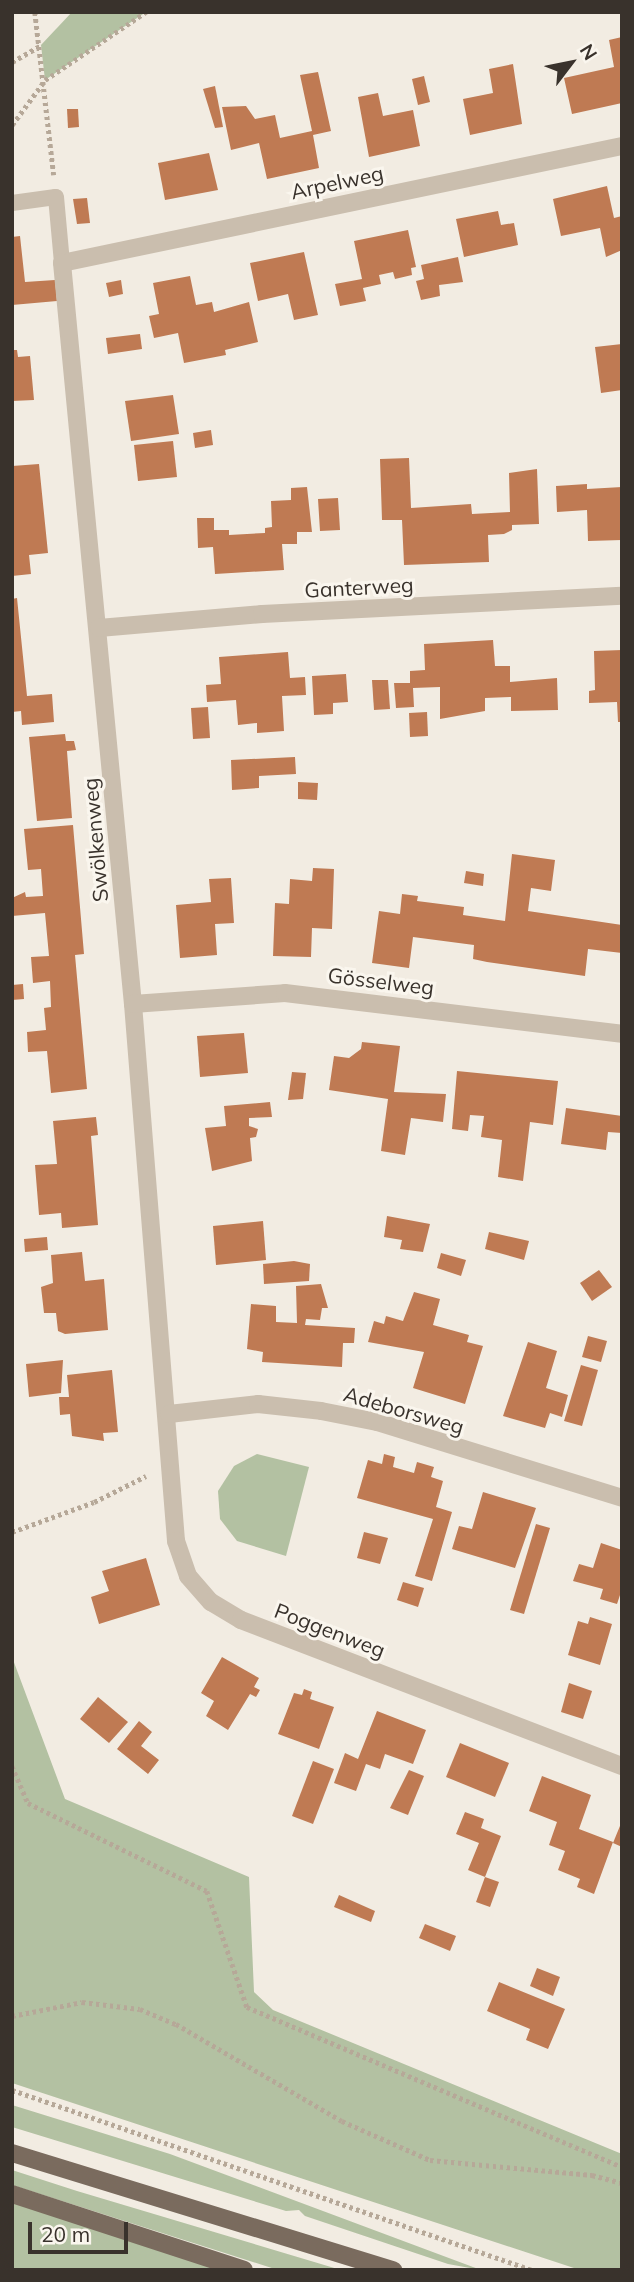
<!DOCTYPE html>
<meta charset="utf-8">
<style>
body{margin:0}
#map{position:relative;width:634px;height:2282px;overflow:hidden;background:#f2ece2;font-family:Mulish,sans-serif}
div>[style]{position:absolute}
.green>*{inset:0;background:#b3c1a2}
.building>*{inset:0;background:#bf7a53}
.path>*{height:4.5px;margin-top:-2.25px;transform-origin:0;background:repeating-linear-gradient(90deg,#b6a898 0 3.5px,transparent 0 7px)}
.service>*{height:16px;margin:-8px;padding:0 8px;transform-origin:8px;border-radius:8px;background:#cabeae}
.minor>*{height:18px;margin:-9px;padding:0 9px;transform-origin:9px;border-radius:9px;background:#cabeae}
.primary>*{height:18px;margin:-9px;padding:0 9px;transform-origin:9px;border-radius:9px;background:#7a6b5e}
span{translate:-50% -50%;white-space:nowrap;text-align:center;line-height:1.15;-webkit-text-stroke:6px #faf6ee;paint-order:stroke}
.street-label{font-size:21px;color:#39322c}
.frame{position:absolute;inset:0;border:14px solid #39322c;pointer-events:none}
.north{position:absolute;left:536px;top:28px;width:70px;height:70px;-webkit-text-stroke:5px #faf6ee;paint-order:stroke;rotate:58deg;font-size:19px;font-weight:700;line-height:28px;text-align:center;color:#39322c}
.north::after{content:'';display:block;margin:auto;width:24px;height:32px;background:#39322c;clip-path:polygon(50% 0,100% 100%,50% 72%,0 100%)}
.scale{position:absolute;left:28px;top:2222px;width:100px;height:32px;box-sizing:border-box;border:4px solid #39322c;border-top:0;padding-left:9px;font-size:21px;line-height:24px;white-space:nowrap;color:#39322c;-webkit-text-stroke:5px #faf6ee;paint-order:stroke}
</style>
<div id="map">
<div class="green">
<div style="clip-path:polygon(72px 12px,146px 12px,45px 80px,41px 45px)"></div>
<div style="clip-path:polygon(257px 1454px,309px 1467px,286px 1556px,237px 1541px,220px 1519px,218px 1491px,234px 1466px)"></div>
<div style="clip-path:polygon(12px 1657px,65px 1799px,249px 1877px,254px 1992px,273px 2010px,622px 2154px,622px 2270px,580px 2270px,12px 2083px)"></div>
<div style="clip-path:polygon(12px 2105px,170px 2154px,481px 2270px,448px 2264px,305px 2216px,299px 2210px,286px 2211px,12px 2127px)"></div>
<div style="clip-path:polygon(12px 2170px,77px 2191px,341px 2270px,278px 2270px,12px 2185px)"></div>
<div style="clip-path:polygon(12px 2194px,244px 2270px,12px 2270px)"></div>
</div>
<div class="building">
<div style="clip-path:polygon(622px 37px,622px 103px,572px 114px,564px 78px,614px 67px,609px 40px)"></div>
<div style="clip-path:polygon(513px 64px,522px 124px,470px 135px,463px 99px,493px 93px,489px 69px)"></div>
<div style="clip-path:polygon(318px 72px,331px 131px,313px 135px,319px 168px,267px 179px,259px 143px,231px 150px,222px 107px,246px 106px,255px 119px,275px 115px,280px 138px,312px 131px,300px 75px)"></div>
<div style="clip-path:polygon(424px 76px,430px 102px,418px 105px,412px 79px)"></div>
<div style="clip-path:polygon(215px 86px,223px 127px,215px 128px,203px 89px)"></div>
<div style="clip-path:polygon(378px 93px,383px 116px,413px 110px,420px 146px,369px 157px,358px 97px)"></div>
<div style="clip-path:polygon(67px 109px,78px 109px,79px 127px,68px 128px)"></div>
<div style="clip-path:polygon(209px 153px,218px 190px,165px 200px,158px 163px)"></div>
<div style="clip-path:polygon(607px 186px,614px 218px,622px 216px,622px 250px,606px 257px,600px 228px,561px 236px,553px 199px)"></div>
<div style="clip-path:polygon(87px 198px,90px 223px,77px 224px,73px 199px)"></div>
<div style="clip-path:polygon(498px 211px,501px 225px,514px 223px,518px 245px,464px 257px,456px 219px)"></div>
<div style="clip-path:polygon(408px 230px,416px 267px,411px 268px,412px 275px,395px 279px,393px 272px,379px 275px,381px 284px,363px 288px,366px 301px,340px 306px,335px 284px,362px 279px,354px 241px)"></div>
<div style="clip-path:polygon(20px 236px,25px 282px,55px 280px,57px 301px,12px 305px,12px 237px)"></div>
<div style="clip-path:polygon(304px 252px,318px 315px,294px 320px,288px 294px,258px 301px,250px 263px)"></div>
<div style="clip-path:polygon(458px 257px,463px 282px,439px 285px,440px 296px,421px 300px,416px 281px,424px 279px,421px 265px)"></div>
<div style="clip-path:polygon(190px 276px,196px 305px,212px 302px,214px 312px,249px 302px,258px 342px,225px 350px,226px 355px,184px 363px,178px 333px,154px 338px,149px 316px,159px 314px,153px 283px)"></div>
<div style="clip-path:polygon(121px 280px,123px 294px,109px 297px,106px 283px)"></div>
<div style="clip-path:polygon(140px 334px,142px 349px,108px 354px,106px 338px)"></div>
<div style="clip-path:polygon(622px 344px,622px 390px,601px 393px,595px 347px)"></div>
<div style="clip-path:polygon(12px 350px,17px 350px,18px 357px,30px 356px,34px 400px,12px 401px)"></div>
<div style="clip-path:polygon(173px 395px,179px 434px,131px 441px,125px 401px)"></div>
<div style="clip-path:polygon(211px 430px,213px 445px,195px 448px,193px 433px)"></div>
<div style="clip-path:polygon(173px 441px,177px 477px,138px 481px,134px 445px)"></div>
<div style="clip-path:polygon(409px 458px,411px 508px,471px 504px,472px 514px,510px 512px,509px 473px,537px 469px,539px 524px,512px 525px,512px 530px,504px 534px,488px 535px,489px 562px,404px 565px,402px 520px,382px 520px,380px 459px)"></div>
<div style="clip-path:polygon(39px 464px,48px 553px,29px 555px,31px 574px,12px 576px,12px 466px)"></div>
<div style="clip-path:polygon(587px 484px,587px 489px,622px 487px,622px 540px,588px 541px,587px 510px,557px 512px,556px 486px)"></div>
<div style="clip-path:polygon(307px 487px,312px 532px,297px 532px,297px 544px,282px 544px,284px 570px,215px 574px,213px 547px,198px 548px,197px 518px,214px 518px,214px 530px,229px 530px,229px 535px,265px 533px,265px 528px,272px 527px,271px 501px,291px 500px,291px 488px)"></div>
<div style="clip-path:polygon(338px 498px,340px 530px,320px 531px,318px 499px)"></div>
<div style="clip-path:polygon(17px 598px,27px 696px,52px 694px,54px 722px,22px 725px,21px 711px,12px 712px,12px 599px)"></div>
<div style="clip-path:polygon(493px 640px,495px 666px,510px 666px,510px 682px,557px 678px,558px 710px,511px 711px,511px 697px,485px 698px,485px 711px,440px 719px,440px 687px,413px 688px,414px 707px,396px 708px,394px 683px,410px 683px,410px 671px,425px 670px,424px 644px)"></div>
<div style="clip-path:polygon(622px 650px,622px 722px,618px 722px,617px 702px,589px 703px,589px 691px,595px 690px,594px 651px)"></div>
<div style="clip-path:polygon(288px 652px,290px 678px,305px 677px,306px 695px,282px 696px,284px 731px,257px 733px,257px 723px,238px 725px,236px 700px,207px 702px,206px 685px,221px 684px,219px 657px)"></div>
<div style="clip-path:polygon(346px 674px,348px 702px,333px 703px,333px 714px,314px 715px,312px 676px)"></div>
<div style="clip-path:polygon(372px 680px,388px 680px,390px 709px,374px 710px)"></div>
<div style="clip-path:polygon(208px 707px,210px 738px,193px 739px,191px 708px)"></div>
<div style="clip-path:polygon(427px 712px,428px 736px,410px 737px,409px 713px)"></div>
<div style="clip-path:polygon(65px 734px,66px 741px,74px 741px,76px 750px,67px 751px,72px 818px,37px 821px,29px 737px)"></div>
<div style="clip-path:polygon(295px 757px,296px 774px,259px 776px,259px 788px,232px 790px,231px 760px)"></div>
<div style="clip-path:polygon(298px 782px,318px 783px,317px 800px,298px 799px)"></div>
<div style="clip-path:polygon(73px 825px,84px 954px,75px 955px,87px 1089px,51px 1093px,47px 1051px,28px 1052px,27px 1032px,46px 1030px,44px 1008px,51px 1007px,50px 981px,33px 983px,31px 957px,49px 956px,45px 913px,12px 916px,12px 898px,25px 892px,26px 897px,43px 896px,41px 869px,28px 870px,24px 829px)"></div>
<div style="clip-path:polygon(512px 854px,555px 860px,551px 891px,531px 888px,528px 911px,622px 925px,622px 953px,588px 949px,585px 976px,487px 962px,473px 959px,474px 945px,413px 937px,409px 968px,372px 963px,379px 911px,400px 914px,402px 894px,418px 896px,417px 901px,464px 907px,463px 915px,505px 921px)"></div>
<div style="clip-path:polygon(313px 868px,334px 869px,332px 929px,312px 928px,311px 957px,273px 956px,275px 903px,289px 904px,290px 879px,312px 881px)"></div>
<div style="clip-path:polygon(466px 871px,484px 874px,483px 886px,464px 883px)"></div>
<div style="clip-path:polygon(231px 878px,234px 923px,215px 924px,217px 955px,180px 958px,176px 905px,211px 902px,209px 879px)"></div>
<div style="clip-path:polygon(23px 984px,24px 999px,12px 1000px,12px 985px)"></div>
<div style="clip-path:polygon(244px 1033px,248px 1073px,200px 1077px,197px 1036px)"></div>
<div style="clip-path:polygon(362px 1042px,400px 1046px,394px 1092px,446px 1094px,443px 1122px,411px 1118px,405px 1155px,381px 1151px,388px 1099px,329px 1090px,334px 1056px,349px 1058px,361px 1049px)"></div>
<div style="clip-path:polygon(457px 1071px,558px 1081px,553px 1125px,530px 1122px,523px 1181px,498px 1177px,502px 1140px,481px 1137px,484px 1116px,470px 1115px,468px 1131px,452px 1129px)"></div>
<div style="clip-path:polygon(292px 1072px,306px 1073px,303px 1099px,288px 1100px)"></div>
<div style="clip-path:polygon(270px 1102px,272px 1117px,249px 1118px,249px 1126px,258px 1129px,256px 1137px,250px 1138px,252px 1161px,212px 1171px,205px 1128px,226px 1126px,224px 1106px)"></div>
<div style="clip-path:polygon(566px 1108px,622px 1116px,622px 1133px,608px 1132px,606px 1150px,561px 1144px)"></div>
<div style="clip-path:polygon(96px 1117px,98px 1135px,91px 1136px,98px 1225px,62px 1228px,61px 1213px,39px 1215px,35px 1165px,57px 1164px,53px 1121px)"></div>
<div style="clip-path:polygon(387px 1216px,430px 1224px,423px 1252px,400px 1249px,402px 1240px,384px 1237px)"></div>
<div style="clip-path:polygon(263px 1221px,266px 1260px,216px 1265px,213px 1226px)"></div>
<div style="clip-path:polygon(489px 1232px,529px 1241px,524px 1260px,485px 1249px)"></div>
<div style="clip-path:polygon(47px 1237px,48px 1250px,25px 1252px,24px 1239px)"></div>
<div style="clip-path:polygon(82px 1252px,85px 1281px,104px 1279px,108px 1330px,65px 1334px,58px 1331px,56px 1313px,44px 1313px,41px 1287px,53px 1283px,51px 1255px)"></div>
<div style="clip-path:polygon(441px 1253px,466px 1260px,461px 1276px,437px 1268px)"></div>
<div style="clip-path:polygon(294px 1261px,310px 1264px,309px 1281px,264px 1284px,263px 1264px)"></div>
<div style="clip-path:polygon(599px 1270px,612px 1287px,592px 1301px,580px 1283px)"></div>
<div style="clip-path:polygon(321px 1284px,328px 1308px,322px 1308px,320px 1320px,306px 1319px,305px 1325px,355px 1328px,354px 1343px,343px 1343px,342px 1367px,262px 1362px,263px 1352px,247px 1349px,251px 1304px,276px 1306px,276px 1322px,297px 1323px,296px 1286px)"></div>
<div style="clip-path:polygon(414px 1292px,440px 1299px,433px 1325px,469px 1335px,467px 1342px,483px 1346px,465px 1404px,413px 1388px,424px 1352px,368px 1342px,374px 1321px,384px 1324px,386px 1316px,403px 1321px)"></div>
<div style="clip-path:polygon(588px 1336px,607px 1341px,601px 1362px,582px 1357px)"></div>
<div style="clip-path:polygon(528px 1342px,557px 1351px,546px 1388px,568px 1395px,562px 1417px,550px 1413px,545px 1428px,503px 1416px)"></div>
<div style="clip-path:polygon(63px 1360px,61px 1393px,29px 1397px,26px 1364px)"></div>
<div style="clip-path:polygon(581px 1365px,598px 1370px,582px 1426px,564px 1421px)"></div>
<div style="clip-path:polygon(112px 1370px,118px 1432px,103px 1433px,104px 1441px,72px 1436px,70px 1414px,60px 1415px,59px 1397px,69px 1397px,67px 1375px)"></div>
<div style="clip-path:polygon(384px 1454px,395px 1457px,393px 1467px,414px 1473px,417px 1462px,434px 1467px,431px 1477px,443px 1481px,436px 1507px,452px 1512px,432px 1581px,415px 1576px,433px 1519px,357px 1498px,368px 1460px,382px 1464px)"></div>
<div style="clip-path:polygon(483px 1492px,536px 1508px,515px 1568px,452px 1549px,459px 1526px,472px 1529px)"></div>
<div style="clip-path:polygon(536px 1524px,550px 1528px,524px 1614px,510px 1610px)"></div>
<div style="clip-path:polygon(364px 1532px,388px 1538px,380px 1564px,357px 1558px)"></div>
<div style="clip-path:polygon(601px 1543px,622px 1550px,622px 1589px,617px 1604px,600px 1599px,603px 1589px,573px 1581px,579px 1564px,593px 1568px)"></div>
<div style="clip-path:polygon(146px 1558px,160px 1605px,99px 1624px,91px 1597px,109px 1591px,102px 1571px)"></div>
<div style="clip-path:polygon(403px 1582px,424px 1588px,418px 1607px,397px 1600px)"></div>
<div style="clip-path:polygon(590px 1617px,612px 1624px,600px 1665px,568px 1655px,578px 1621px,588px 1624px)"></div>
<div style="clip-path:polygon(222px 1657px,259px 1678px,254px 1687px,260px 1690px,256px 1697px,250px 1694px,228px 1730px,206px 1716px,214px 1701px,201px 1693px)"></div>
<div style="clip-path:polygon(569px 1683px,592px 1691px,583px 1719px,561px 1712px)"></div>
<div style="clip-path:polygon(304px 1689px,312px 1692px,310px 1699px,334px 1707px,319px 1749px,278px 1734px,294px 1693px,302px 1695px)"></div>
<div style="clip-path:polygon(98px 1697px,128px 1722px,109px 1743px,80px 1719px)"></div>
<div style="clip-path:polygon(377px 1711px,426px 1730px,413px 1764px,385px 1754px,380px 1769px,366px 1764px,356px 1791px,334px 1783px,345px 1753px,358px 1759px)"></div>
<div style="clip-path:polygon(139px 1721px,152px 1732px,141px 1746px,159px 1760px,148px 1774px,117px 1749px)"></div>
<div style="clip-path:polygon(460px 1743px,509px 1763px,495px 1797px,446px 1777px)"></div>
<div style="clip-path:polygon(313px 1761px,334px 1769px,313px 1824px,292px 1816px)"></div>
<div style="clip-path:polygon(409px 1770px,424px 1776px,408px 1815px,390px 1808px)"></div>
<div style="clip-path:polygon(542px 1776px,591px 1795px,579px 1829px,613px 1842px,594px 1894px,577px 1887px,580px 1879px,558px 1870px,565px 1851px,549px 1845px,557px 1822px,529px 1811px)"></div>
<div style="clip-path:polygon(465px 1812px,484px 1819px,481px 1828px,501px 1836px,485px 1877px,468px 1870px,479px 1843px,456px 1834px)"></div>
<div style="clip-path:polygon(622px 1821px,622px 1847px,613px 1843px)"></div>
<div style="clip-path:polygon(485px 1877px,499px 1882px,490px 1907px,476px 1902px)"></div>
<div style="clip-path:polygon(339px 1895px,375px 1911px,371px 1922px,334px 1907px)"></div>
<div style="clip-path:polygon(425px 1924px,456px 1936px,450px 1951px,419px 1938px)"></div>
<div style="clip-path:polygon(537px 1968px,560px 1977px,553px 1996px,530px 1986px)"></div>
<div style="clip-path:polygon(499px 1982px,565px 2009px,548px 2049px,526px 2040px,530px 2029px,487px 2011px)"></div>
</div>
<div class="path">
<div style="left:35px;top:12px;width:164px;rotate:83.4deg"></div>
<div style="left:12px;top:62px;width:34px;rotate:-30deg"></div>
<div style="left:12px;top:125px;width:56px;rotate:-53.7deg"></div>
<div style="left:45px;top:80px;width:122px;rotate:-34deg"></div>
<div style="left:12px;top:1532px;width:87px;rotate:-20.1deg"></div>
<div style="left:94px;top:1502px;width:58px;rotate:-26.6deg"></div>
<div style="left:12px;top:1766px;width:40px;rotate:66.6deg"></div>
<div style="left:28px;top:1803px;width:199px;rotate:26.2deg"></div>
<div style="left:207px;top:1891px;width:123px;rotate:71deg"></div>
<div style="left:247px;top:2007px;width:408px;rotate:23.1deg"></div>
<div style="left:12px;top:2016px;width:71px;rotate:-11.3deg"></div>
<div style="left:82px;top:2002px;width:58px;rotate:6.9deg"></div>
<div style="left:140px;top:2009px;width:39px;rotate:23deg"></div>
<div style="left:176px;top:2024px;width:192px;rotate:30.3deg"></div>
<div style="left:342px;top:2121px;width:96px;rotate:23.9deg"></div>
<div style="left:430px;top:2160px;width:163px;rotate:5.3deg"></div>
<div style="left:592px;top:2175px;width:31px;rotate:15deg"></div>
<div style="left:12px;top:2090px;width:550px;rotate:19.09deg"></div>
</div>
<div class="service">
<div style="left:12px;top:203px;width:44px;rotate:-7.8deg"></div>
<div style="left:56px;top:197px;width:66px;rotate:84.8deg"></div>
</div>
<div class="minor">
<div style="left:622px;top:146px;width:572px;rotate:168.2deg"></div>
<div style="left:62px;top:263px;width:744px;rotate:84.53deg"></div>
<div style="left:133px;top:1004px;width:539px;rotate:85.42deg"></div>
<div style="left:176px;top:1541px;width:37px;rotate:71deg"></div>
<div style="left:188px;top:1576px;width:35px;rotate:49deg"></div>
<div style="left:211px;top:1602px;width:35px;rotate:31deg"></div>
<div style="left:241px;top:1620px;width:408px;rotate:21deg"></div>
<div style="left:99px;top:628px;width:164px;rotate:-4.9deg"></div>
<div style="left:262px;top:614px;width:360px;rotate:-2.9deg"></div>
<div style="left:133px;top:1004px;width:152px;rotate:-4.1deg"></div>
<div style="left:285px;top:993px;width:339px;rotate:6.9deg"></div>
<div style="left:169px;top:1414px;width:90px;rotate:-6.4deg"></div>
<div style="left:258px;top:1404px;width:63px;rotate:6.3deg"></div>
<div style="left:321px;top:1411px;width:57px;rotate:11.1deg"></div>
<div style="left:377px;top:1422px;width:257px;rotate:17.2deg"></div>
</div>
<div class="primary">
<div style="left:12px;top:2153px;width:399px;rotate:17.1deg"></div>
<div style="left:12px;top:2194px;width:244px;rotate:18.1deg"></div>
</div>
<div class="street-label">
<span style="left:337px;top:182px;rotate:-12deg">Arpelweg</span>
<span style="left:359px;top:587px;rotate:-3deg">Ganterweg</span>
<span style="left:95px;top:840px;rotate:-95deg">Swölkenweg</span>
<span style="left:381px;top:981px;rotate:7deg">Gösselweg</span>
<span style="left:404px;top:1410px;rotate:16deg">Adeborsweg</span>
<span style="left:330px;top:1630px;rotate:21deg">Poggenweg</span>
</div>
<div class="frame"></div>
<div class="north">N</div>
<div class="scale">20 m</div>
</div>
